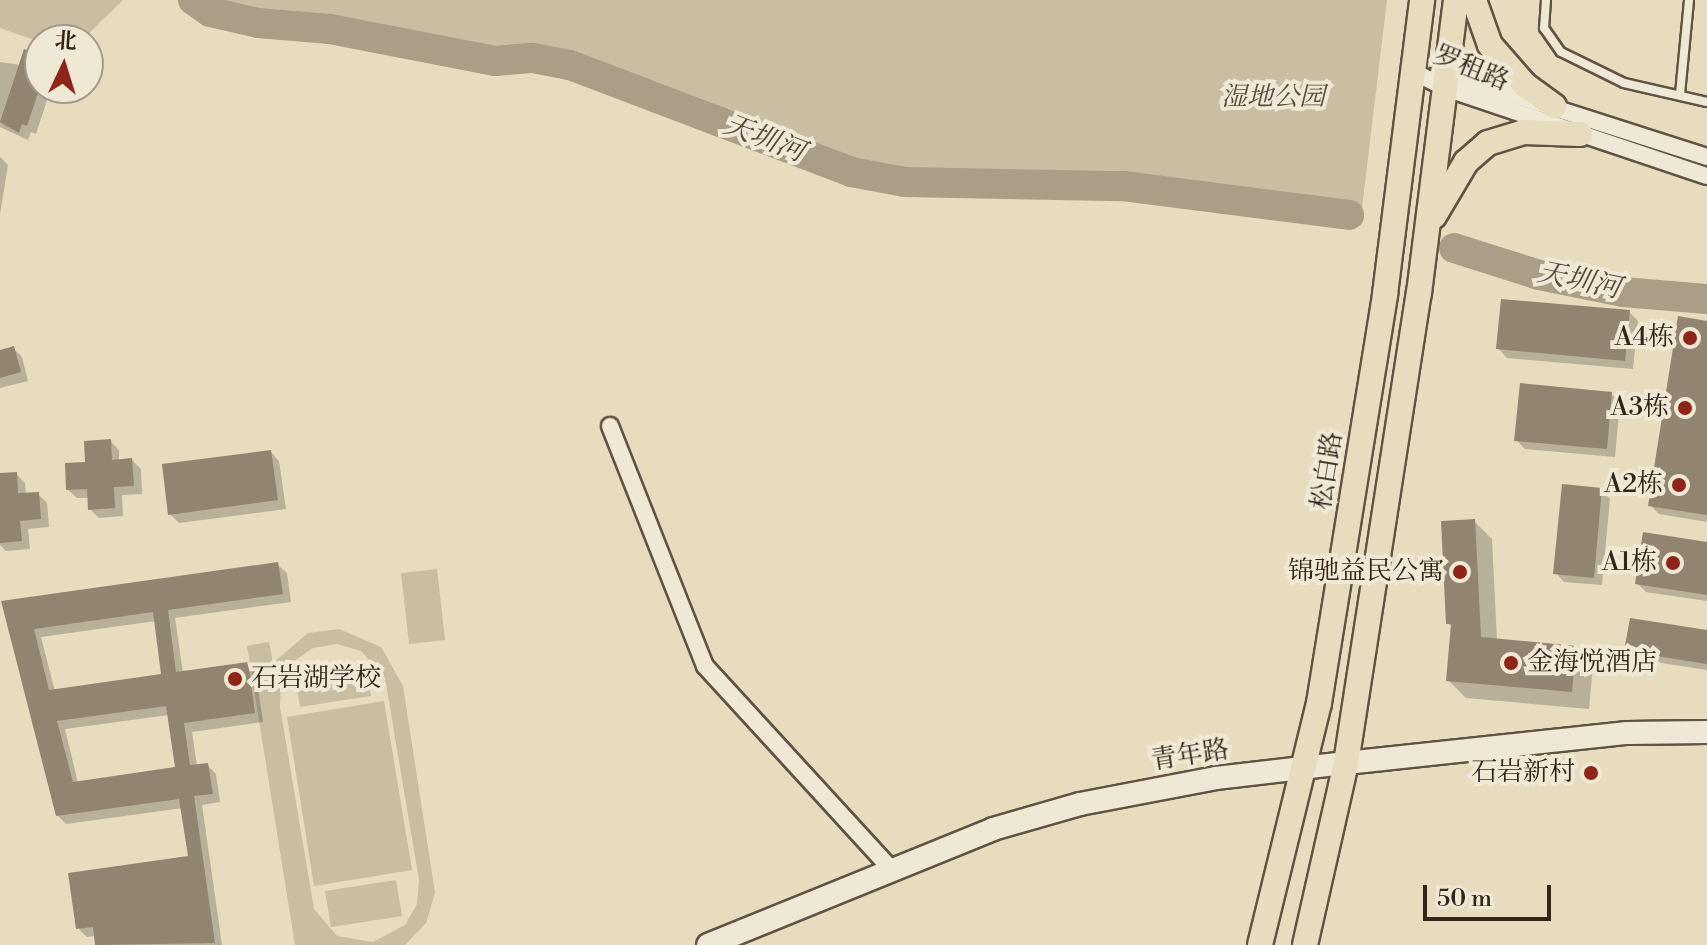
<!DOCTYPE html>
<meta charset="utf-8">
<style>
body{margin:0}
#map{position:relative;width:1707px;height:945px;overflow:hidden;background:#e7dcbe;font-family:"Libre Bodoni","Noto Serif SC",serif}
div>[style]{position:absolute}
.green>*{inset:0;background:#c9bda2}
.shadow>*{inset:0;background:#0003}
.river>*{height:30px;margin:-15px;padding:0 15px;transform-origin:15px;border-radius:15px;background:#aa9e87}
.building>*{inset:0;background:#918470}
.roads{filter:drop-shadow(2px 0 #615344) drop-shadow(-2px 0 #615344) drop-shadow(0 2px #615344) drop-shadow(0 -2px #615344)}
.lane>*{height:8px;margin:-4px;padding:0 4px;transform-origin:4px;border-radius:4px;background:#efe8d5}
.street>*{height:16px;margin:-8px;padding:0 8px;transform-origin:8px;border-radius:8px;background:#efe8d5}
.secondary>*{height:22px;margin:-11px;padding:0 11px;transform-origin:11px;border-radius:11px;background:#efe8d5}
.primary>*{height:24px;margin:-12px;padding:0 12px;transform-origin:12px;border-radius:12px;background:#e7dcbe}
.dots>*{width:22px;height:22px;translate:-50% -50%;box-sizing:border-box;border:4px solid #efe8d5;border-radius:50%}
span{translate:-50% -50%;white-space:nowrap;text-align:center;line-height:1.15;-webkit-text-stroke:8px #efe8d5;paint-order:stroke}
.street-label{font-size:26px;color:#34251b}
.park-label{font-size:26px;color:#594b3d;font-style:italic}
.poi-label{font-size:26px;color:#34251b}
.right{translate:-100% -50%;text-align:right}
.left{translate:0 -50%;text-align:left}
.water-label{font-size:28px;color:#57493b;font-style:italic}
.north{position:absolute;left:24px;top:24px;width:80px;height:80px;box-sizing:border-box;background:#efe8d5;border:2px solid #a49a8b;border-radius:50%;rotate:4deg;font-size:22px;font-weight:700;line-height:32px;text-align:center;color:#34251b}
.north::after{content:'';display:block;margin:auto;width:28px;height:36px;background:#8f2418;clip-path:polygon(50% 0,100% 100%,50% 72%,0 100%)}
.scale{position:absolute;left:1423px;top:885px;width:128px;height:36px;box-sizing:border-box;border:4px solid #34251b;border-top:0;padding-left:10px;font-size:24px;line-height:28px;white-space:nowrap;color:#34251b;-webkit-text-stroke:6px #efe8d5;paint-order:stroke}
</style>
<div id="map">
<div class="green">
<div style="clip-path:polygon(0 0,123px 0,82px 40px,40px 42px,0 28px)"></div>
<div style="clip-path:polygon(203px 0,1387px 0,1362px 208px,1123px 179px,903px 176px,850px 166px,689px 99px,561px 55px,434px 47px,328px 23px,259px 17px)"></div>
<div style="clip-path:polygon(437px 569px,445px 640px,409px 644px,401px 573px)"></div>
<div style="clip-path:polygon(evenodd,339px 629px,381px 647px,403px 686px,435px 893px,426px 923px,405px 945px,295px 945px,247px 646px,269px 642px,273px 663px,308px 633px,339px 629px,337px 644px,361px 651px,385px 678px,419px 880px,417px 904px,405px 925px,373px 942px,337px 936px,314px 909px,280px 707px,281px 683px,293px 662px,313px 648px,337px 644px)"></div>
<div style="clip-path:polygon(365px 661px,371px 696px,300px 707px,294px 672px)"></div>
<div style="clip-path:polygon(384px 701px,412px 870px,314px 886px,287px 717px)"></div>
<div style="clip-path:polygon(396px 880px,402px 916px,331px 927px,325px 891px)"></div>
</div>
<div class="shadow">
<div style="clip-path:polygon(40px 57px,40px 88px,51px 88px,36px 134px,31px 132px,28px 140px,0 127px,0 62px,21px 65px)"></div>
<div style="clip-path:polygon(0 157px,8px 165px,0 214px)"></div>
<div style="clip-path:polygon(1629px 312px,1638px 321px,1633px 369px,1507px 358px,1499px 349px)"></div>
<div style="clip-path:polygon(1707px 323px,1707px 522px,1659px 514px,1650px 505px)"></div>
<div style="clip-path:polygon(13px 348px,22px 357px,28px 381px,0 388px,0 352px)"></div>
<div style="clip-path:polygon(1611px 394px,1620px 402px,1615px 457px,1525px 449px,1516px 440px)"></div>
<div style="clip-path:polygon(110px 441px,119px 450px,119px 461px,132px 460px,141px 469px,142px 494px,122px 495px,123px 516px,99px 518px,90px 509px,90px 498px,77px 498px,68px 490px)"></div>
<div style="clip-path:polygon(271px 452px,279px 461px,286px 509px,179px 523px,170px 514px)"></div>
<div style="clip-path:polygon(16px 474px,25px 483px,26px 495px,38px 494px,47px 503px,49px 527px,28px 529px,30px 549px,6px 551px,0 545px,0 475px)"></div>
<div style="clip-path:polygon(1601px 490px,1610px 499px,1602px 585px,1564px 582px,1556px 573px)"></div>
<div style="clip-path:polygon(1474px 521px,1492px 539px,1497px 641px,1575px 648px,1593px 665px,1589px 709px,1466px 698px,1448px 680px,1453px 628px,1448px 623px)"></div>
<div style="clip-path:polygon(1707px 544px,1707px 601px,1646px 592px,1637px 583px)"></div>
<div style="clip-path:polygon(evenodd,278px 565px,287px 573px,291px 602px,175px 618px,183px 673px,248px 664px,256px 673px,263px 722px,192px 732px,197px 766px,207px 765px,216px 774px,220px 802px,202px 805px,222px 945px,97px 945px,96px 936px,87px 937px,78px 928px,190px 858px,183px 808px,66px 824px,57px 815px,4px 603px,278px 565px,156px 621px,164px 676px,55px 691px,41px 637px,156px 621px,278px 565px,169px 715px,177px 769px,78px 783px,65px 729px,169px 715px)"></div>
<div style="clip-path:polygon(1707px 632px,1707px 670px,1636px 659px,1627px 650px)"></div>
</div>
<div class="river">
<div style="left:193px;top:0;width:21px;rotate:35deg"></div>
<div style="left:210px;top:12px;width:49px;rotate:12.9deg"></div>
<div style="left:258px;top:23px;width:72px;rotate:4.8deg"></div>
<div style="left:330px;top:29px;width:168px;rotate:11deg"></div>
<div style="left:495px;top:61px;width:38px;rotate:-5deg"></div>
<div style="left:533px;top:58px;width:38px;rotate:11deg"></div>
<div style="left:570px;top:65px;width:301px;rotate:20.8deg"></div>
<div style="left:851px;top:172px;width:55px;rotate:10.5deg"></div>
<div style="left:905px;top:182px;width:218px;rotate:1.1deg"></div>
<div style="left:1123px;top:186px;width:228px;rotate:7.3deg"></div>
<div style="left:1454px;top:248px;width:89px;rotate:17.6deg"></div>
<div style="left:1539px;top:275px;width:86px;rotate:11.4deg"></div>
<div style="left:1623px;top:292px;width:84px;rotate:4.8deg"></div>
</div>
<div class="building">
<div style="clip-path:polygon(24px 49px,40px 55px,40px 87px,27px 126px,22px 124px,19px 133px,0 122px)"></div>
<div style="clip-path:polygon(1501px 299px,1630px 310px,1625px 361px,1496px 349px)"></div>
<div style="clip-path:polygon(1678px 316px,1707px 321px,1707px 515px,1648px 506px)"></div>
<div style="clip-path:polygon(14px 346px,21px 372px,0 378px,0 350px)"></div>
<div style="clip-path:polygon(1520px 383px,1612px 392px,1607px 449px,1514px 441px)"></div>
<div style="clip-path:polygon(111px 439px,112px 460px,132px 458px,134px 486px,114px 487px,115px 508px,88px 510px,87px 489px,66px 490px,65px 463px,85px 462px,84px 441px)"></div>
<div style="clip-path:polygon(271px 450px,278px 500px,168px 515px,162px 464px)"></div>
<div style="clip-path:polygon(17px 472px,18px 493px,39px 492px,41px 519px,20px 521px,22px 541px,0 543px,0 473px)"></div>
<div style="clip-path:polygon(1562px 484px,1602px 488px,1594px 578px,1553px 574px)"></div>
<div style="clip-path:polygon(1475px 519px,1481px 637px,1576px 646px,1572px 692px,1446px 681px,1451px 624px,1446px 624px,1441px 521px)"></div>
<div style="clip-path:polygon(1643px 532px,1707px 542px,1707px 595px,1635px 584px)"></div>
<div style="clip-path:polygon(evenodd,278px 562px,283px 594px,168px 610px,176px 672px,248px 662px,255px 713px,184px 723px,190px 765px,208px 763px,213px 794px,194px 796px,215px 943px,95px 945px,93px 927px,76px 929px,68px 873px,188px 856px,179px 799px,56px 816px,1px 601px,278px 562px,153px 612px,161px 674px,49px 690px,34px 629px,153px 612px,278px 562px,166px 706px,175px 767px,73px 782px,57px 721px,166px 706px)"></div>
<div style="clip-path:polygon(1630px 618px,1707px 630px,1707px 664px,1624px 651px)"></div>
</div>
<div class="roads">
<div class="lane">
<div style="left:1546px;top:0;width:28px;rotate:94deg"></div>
<div style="left:1544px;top:28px;width:29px;rotate:55deg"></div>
<div style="left:1561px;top:52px;width:70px;rotate:26.2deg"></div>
<div style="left:1624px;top:83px;width:85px;rotate:12.9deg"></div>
<div style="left:1680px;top:94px;width:94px;rotate:-84.5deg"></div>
</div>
<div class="street">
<div style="left:1439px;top:71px;width:281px;rotate:17.8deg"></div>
<div style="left:1414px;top:72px;width:35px;rotate:27deg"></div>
<div style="left:1445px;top:88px;width:276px;rotate:18.6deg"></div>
<div style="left:610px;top:426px;width:258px;rotate:68.4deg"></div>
<div style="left:705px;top:666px;width:277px;rotate:47.5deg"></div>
</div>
<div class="secondary">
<div style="left:708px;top:945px;width:308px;rotate:-22.1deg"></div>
<div style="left:993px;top:829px;width:91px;rotate:-16deg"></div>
<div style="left:1080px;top:804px;width:138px;rotate:-10.8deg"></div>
<div style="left:1216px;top:778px;width:131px;rotate:-6.6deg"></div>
<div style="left:1346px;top:763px;width:283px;rotate:-6.1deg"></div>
<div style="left:1627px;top:733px;width:80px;rotate:-0.7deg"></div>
</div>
<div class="primary">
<div style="left:1474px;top:0;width:48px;rotate:70.4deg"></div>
<div style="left:1490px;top:45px;width:53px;rotate:48.8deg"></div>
<div style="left:1525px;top:85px;width:36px;rotate:36deg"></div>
<div style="left:1434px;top:216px;width:63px;rotate:-59.3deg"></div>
<div style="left:1466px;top:162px;width:29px;rotate:-41deg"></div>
<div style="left:1488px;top:143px;width:38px;rotate:-17deg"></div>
<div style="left:1524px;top:132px;width:56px;rotate:2deg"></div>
<div style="left:1260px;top:945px;width:249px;rotate:-76.3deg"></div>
<div style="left:1319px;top:703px;width:414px;rotate:-80.8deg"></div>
<div style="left:1385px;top:294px;width:296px;rotate:-82.8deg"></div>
<div style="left:1305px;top:945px;width:187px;rotate:-77.3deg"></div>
<div style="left:1346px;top:763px;width:476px;rotate:-81.2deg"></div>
<div style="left:1419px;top:293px;width:295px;rotate:-82.8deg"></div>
</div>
</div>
<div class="dots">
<div style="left:1690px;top:338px;background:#8f2418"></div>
<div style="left:1685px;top:408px;background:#8f2418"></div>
<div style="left:1679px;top:485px;background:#8f2418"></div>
<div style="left:1673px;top:563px;background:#8f2418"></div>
<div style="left:1460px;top:572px;background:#8f2418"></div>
<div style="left:1511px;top:663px;background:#8f2418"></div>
<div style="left:235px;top:679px;background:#8f2418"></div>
<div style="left:1591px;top:773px;background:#8f2418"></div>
</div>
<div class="street-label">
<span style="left:1471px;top:69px;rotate:22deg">罗租路</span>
<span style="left:1328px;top:471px;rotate:-81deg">松白路</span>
<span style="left:1190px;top:756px;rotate:-9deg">青年路</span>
</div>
<div class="park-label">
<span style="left:1273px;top:98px">湿地公园</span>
</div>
<div class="poi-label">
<span class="right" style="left:1674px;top:338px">A4栋</span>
<span class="right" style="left:1669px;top:408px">A3栋</span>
<span class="right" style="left:1663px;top:485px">A2栋</span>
<span class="right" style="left:1657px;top:563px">A1栋</span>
<span class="right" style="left:1444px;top:572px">锦驰益民公寓</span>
<span class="left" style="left:1527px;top:663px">金海悦酒店</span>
<span class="left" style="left:251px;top:679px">石岩湖学校</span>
<span class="right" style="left:1575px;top:773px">石岩新村</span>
</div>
<div class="water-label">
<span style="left:764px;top:139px;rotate:21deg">天圳河</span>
<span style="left:1579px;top:281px;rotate:12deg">天圳河</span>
</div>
<div class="north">北</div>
<div class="scale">50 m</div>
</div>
